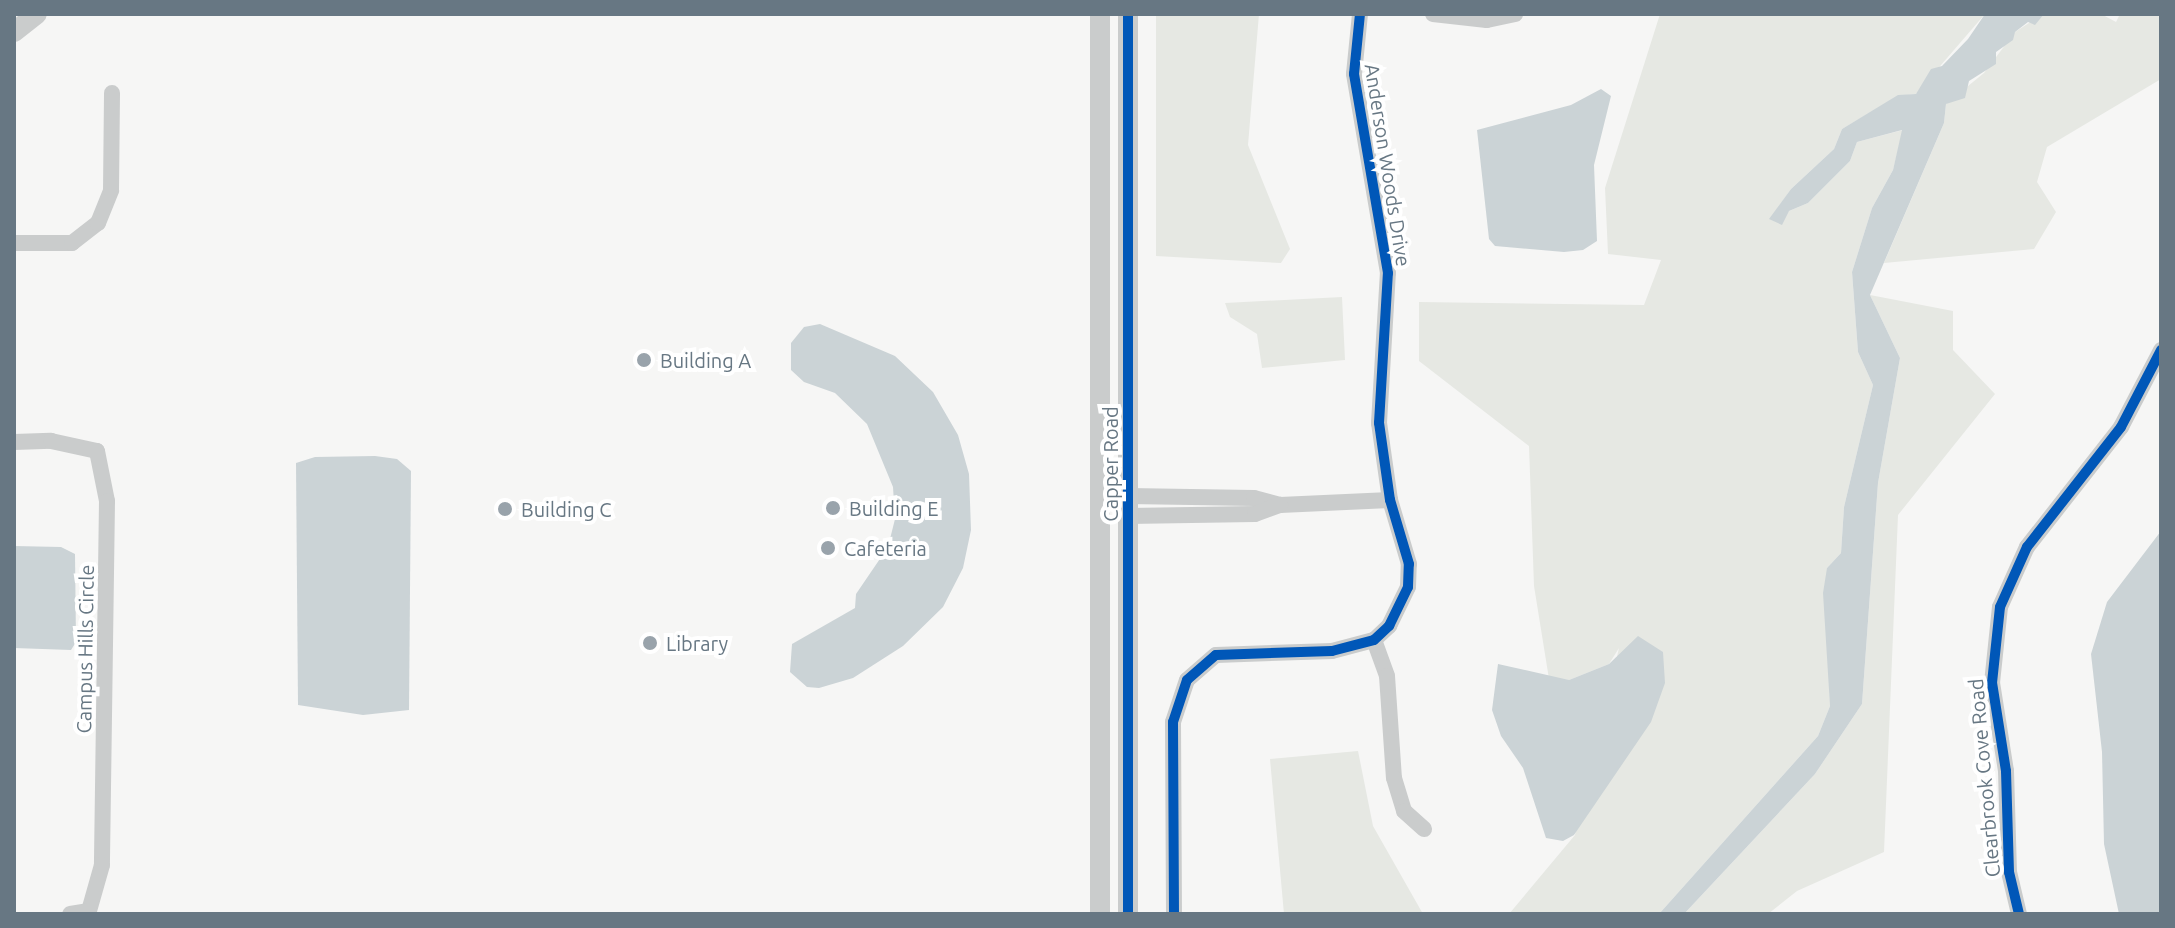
<!DOCTYPE html>
<style>
body{margin:0}
#map{position:relative;width:2175px;height:928px;overflow:hidden;background:#f6f6f5;font-family:Ubuntu,sans-serif}
div>[style]{position:absolute}
.green>*{inset:0;background:#e6e8e3}
.water>*{inset:0;background:#cbd3d6}
.minor>*{height:16px;margin:-8px;padding:0 8px;transform-origin:8px;border-radius:8px;background:#cacccc}
.tertiary>*{height:20px;margin:-10px;padding:0 10px;transform-origin:10px;border-radius:10px;background:#cacccc}
.cycleway>*{height:10px;margin:-5px;padding:0 5px;transform-origin:5px;border-radius:5px;background:#0057b8}
.dots>*{width:22px;height:22px;translate:-50% -50%;box-sizing:border-box;border:4px solid #fff;border-radius:50%}
span{translate:-50% -50%;white-space:nowrap;text-align:center;line-height:1.15;-webkit-text-stroke:8px #fff;paint-order:stroke}
.street-label{font-size:20px;color:#677783}
.poi-label{font-size:20px;color:#677783}
.left{translate:0 -50%;text-align:left}
.frame{position:absolute;inset:0;border:16px solid #677783;pointer-events:none}
</style>
<div id="map">
<div class="green">
<div style="clip-path:polygon(1156px 14px,1259px 14px,1248px 145px,1290px 249px,1281px 263px,1156px 256px)"></div>
<div style="clip-path:polygon(1660px 14px,1985px 14px,1916px 94px,1898px 96px,1842px 129px,1834px 149px,1791px 189px,1770px 219px,1808px 203px,1850px 161px,1857px 142px,1903px 130px,1893px 170px,1872px 208px,1852px 272px,1858px 352px,1873px 385px,1844px 507px,1841px 553px,1827px 568px,1830px 706px,1818px 736px,1659px 914px,1509px 914px,1575px 835px,1619px 648px,1609px 664px,1569px 680px,1549px 679px,1534px 586px,1529px 446px,1419px 361px,1419px 302px,1644px 305px,1661px 260px,1608px 254px,1605px 188px)"></div>
<div style="clip-path:polygon(2043px 14px,2101px 14px,2116px 22px,2119px 16px,2161px 14px,2161px 79px,2047px 147px,2037px 182px,2056px 212px,2034px 249px,1884px 263px,1944px 123px,1946px 104px,1984px 73px,2015px 32px)"></div>
<div style="clip-path:polygon(1870px 295px,1953px 311px,1953px 350px,1995px 394px,1898px 515px,1884px 852px,1797px 891px,1768px 914px,1684px 914px,1815px 774px,1862px 704px,1878px 483px,1900px 358px)"></div>
<div style="clip-path:polygon(1342px 297px,1345px 360px,1262px 368px,1257px 334px,1230px 317px,1225px 303px)"></div>
<div style="clip-path:polygon(1358px 751px,1373px 826px,1423px 914px,1284px 914px,1270px 759px)"></div>
</div>
<div class="water">
<div style="clip-path:polygon(1985px 14px,2044px 14px,2035px 25px,2028px 22px,2015px 32px,2013px 40px,1996px 52px,1996px 64px,1969px 81px,1965px 98px,1946px 104px,1944px 123px,1870px 295px,1900px 358px,1878px 483px,1862px 704px,1815px 774px,1684px 914px,1659px 914px,1818px 736px,1830px 706px,1823px 593px,1827px 568px,1841px 553px,1844px 507px,1873px 385px,1858px 352px,1852px 272px,1872px 208px,1893px 170px,1902px 130px,1857px 142px,1850px 161px,1808px 203px,1789px 211px,1782px 225px,1769px 219px,1791px 189px,1834px 149px,1842px 129px,1898px 95px,1916px 94px,1931px 69px,1942px 66px,1968px 39px)"></div>
<div style="clip-path:polygon(1601px 89px,1611px 96px,1594px 165px,1597px 241px,1583px 250px,1564px 252px,1495px 246px,1489px 239px,1477px 130px,1571px 105px)"></div>
<div style="clip-path:polygon(820px 324px,895px 356px,933px 392px,958px 435px,969px 474px,971px 530px,963px 568px,943px 607px,903px 646px,853px 678px,819px 688px,807px 687px,790px 672px,792px 644px,855px 608px,856px 594px,888px 547px,895px 519px,893px 487px,867px 424px,835px 393px,804px 382px,791px 370px,791px 343px,804px 327px)"></div>
<div style="clip-path:polygon(375px 456px,397px 459px,411px 471px,409px 710px,363px 715px,298px 705px,296px 463px,315px 457px)"></div>
<div style="clip-path:polygon(2161px 531px,2161px 914px,2119px 914px,2104px 844px,2102px 752px,2091px 654px,2107px 602px)"></div>
<div style="clip-path:polygon(14px 546px,61px 547px,75px 554px,76px 642px,71px 650px,14px 648px)"></div>
<div style="clip-path:polygon(1638px 636px,1663px 652px,1665px 683px,1651px 722px,1574px 835px,1563px 841px,1546px 838px,1523px 768px,1501px 736px,1492px 710px,1498px 664px,1569px 680px,1609px 664px)"></div>
</div>
<div class="minor">
<div style="left:1433px;top:14px;width:54px;rotate:6.3deg"></div>
<div style="left:1487px;top:20px;width:29px;rotate:-12deg"></div>
<div style="left:14px;top:243px;width:58px"></div>
<div style="left:72px;top:243px;width:33px;rotate:-38deg"></div>
<div style="left:98px;top:223px;width:35px;rotate:-68deg"></div>
<div style="left:111px;top:190px;width:97px;rotate:-89.4deg"></div>
<div style="left:14px;top:442px;width:37px;rotate:-2deg"></div>
<div style="left:51px;top:441px;width:47px;rotate:12.3deg"></div>
<div style="left:97px;top:451px;width:51px;rotate:78.7deg"></div>
<div style="left:107px;top:501px;width:364px;rotate:90.8deg"></div>
<div style="left:102px;top:865px;width:48px;rotate:105.8deg"></div>
<div style="left:89px;top:911px;width:19px;rotate:171deg"></div>
<div style="left:1128px;top:496px;width:126px;rotate:0.9deg"></div>
<div style="left:1254px;top:498px;width:27px;rotate:15deg"></div>
<div style="left:1280px;top:505px;width:110px;rotate:-2.6deg"></div>
<div style="left:1128px;top:516px;width:127px;rotate:-0.9deg"></div>
<div style="left:1255px;top:514px;width:27px;rotate:-20deg"></div>
<div style="left:1374px;top:640px;width:38px;rotate:70deg"></div>
<div style="left:1387px;top:676px;width:102px;rotate:86.1deg"></div>
<div style="left:1394px;top:778px;width:34px;rotate:73deg"></div>
<div style="left:1404px;top:811px;width:27px;rotate:42deg"></div>
<div style="left:1174px;top:914px;width:192px;rotate:-90.3deg"></div>
<div style="left:1173px;top:722px;width:44px;rotate:-71.6deg"></div>
<div style="left:1187px;top:680px;width:38px;rotate:-41deg"></div>
<div style="left:1216px;top:655px;width:116px;rotate:-2deg"></div>
<div style="left:1332px;top:651px;width:43px;rotate:-14.7deg"></div>
<div style="left:1374px;top:640px;width:21px;rotate:-43deg"></div>
<div style="left:1389px;top:626px;width:43px;rotate:-64deg"></div>
<div style="left:1408px;top:587px;width:23px;rotate:-88deg"></div>
<div style="left:1409px;top:564px;width:67px;rotate:-106.5deg"></div>
<div style="left:1390px;top:500px;width:78px;rotate:-98.1deg"></div>
<div style="left:1379px;top:423px;width:150px;rotate:-86.6deg"></div>
<div style="left:1388px;top:273px;width:202px;rotate:-99.7deg"></div>
<div style="left:1354px;top:74px;width:60px;rotate:-84.3deg"></div>
<div style="left:2019px;top:914px;width:43px;rotate:-103.4deg"></div>
<div style="left:2009px;top:872px;width:101px;rotate:-91.7deg"></div>
<div style="left:2006px;top:771px;width:89px;rotate:-99deg"></div>
<div style="left:1992px;top:683px;width:76px;rotate:-84deg"></div>
<div style="left:2000px;top:607px;width:66px;rotate:-65.8deg"></div>
<div style="left:2027px;top:547px;width:152px;rotate:-51.9deg"></div>
<div style="left:2121px;top:427px;width:87px;rotate:-62.5deg"></div>
</div>
<div class="tertiary">
<div style="left:14px;top:32px;width:29px;rotate:-38deg"></div>
<div style="left:1100px;top:914px;width:900px;rotate:-90deg"></div>
<div style="left:1128px;top:914px;width:900px;rotate:-90deg"></div>
</div>
<div class="cycleway">
<div style="left:1128px;top:914px;width:900px;rotate:-90deg"></div>
<div style="left:1174px;top:914px;width:192px;rotate:-90.3deg"></div>
<div style="left:1173px;top:722px;width:44px;rotate:-71.6deg"></div>
<div style="left:1187px;top:680px;width:38px;rotate:-41deg"></div>
<div style="left:1216px;top:655px;width:116px;rotate:-2deg"></div>
<div style="left:1332px;top:651px;width:43px;rotate:-14.7deg"></div>
<div style="left:1374px;top:640px;width:21px;rotate:-43deg"></div>
<div style="left:1389px;top:626px;width:43px;rotate:-64deg"></div>
<div style="left:1408px;top:587px;width:23px;rotate:-88deg"></div>
<div style="left:1409px;top:564px;width:67px;rotate:-106.5deg"></div>
<div style="left:1390px;top:500px;width:78px;rotate:-98.1deg"></div>
<div style="left:1379px;top:423px;width:150px;rotate:-86.6deg"></div>
<div style="left:1388px;top:273px;width:202px;rotate:-99.7deg"></div>
<div style="left:1354px;top:74px;width:60px;rotate:-84.3deg"></div>
<div style="left:2019px;top:914px;width:43px;rotate:-103.4deg"></div>
<div style="left:2009px;top:872px;width:101px;rotate:-91.7deg"></div>
<div style="left:2006px;top:771px;width:89px;rotate:-99deg"></div>
<div style="left:1992px;top:683px;width:76px;rotate:-84deg"></div>
<div style="left:2000px;top:607px;width:66px;rotate:-65.8deg"></div>
<div style="left:2027px;top:547px;width:152px;rotate:-51.9deg"></div>
<div style="left:2121px;top:427px;width:87px;rotate:-62.5deg"></div>
</div>
<div class="dots">
<div style="left:644px;top:360px;background:#99a3ab"></div>
<div style="left:833px;top:508px;background:#99a3ab"></div>
<div style="left:505px;top:509px;background:#99a3ab"></div>
<div style="left:828px;top:548px;background:#99a3ab"></div>
<div style="left:650px;top:643px;background:#99a3ab"></div>
</div>
<div class="street-label">
<span style="left:1388px;top:165px;rotate:81deg">Anderson Woods Drive</span>
<span style="left:1110px;top:464px;rotate:-90deg">Capper Road</span>
<span style="left:85px;top:649px;rotate:-89deg">Campus Hills Circle</span>
<span style="left:1984px;top:778px;rotate:-95deg">Clearbrook Cove Road</span>
</div>
<div class="poi-label">
<span class="left" style="left:660px;top:360px">Building A</span>
<span class="left" style="left:849px;top:508px">Building E</span>
<span class="left" style="left:521px;top:509px">Building C</span>
<span class="left" style="left:844px;top:548px">Cafeteria</span>
<span class="left" style="left:666px;top:643px">Library</span>
</div>
<div class="frame"></div>
</div>
